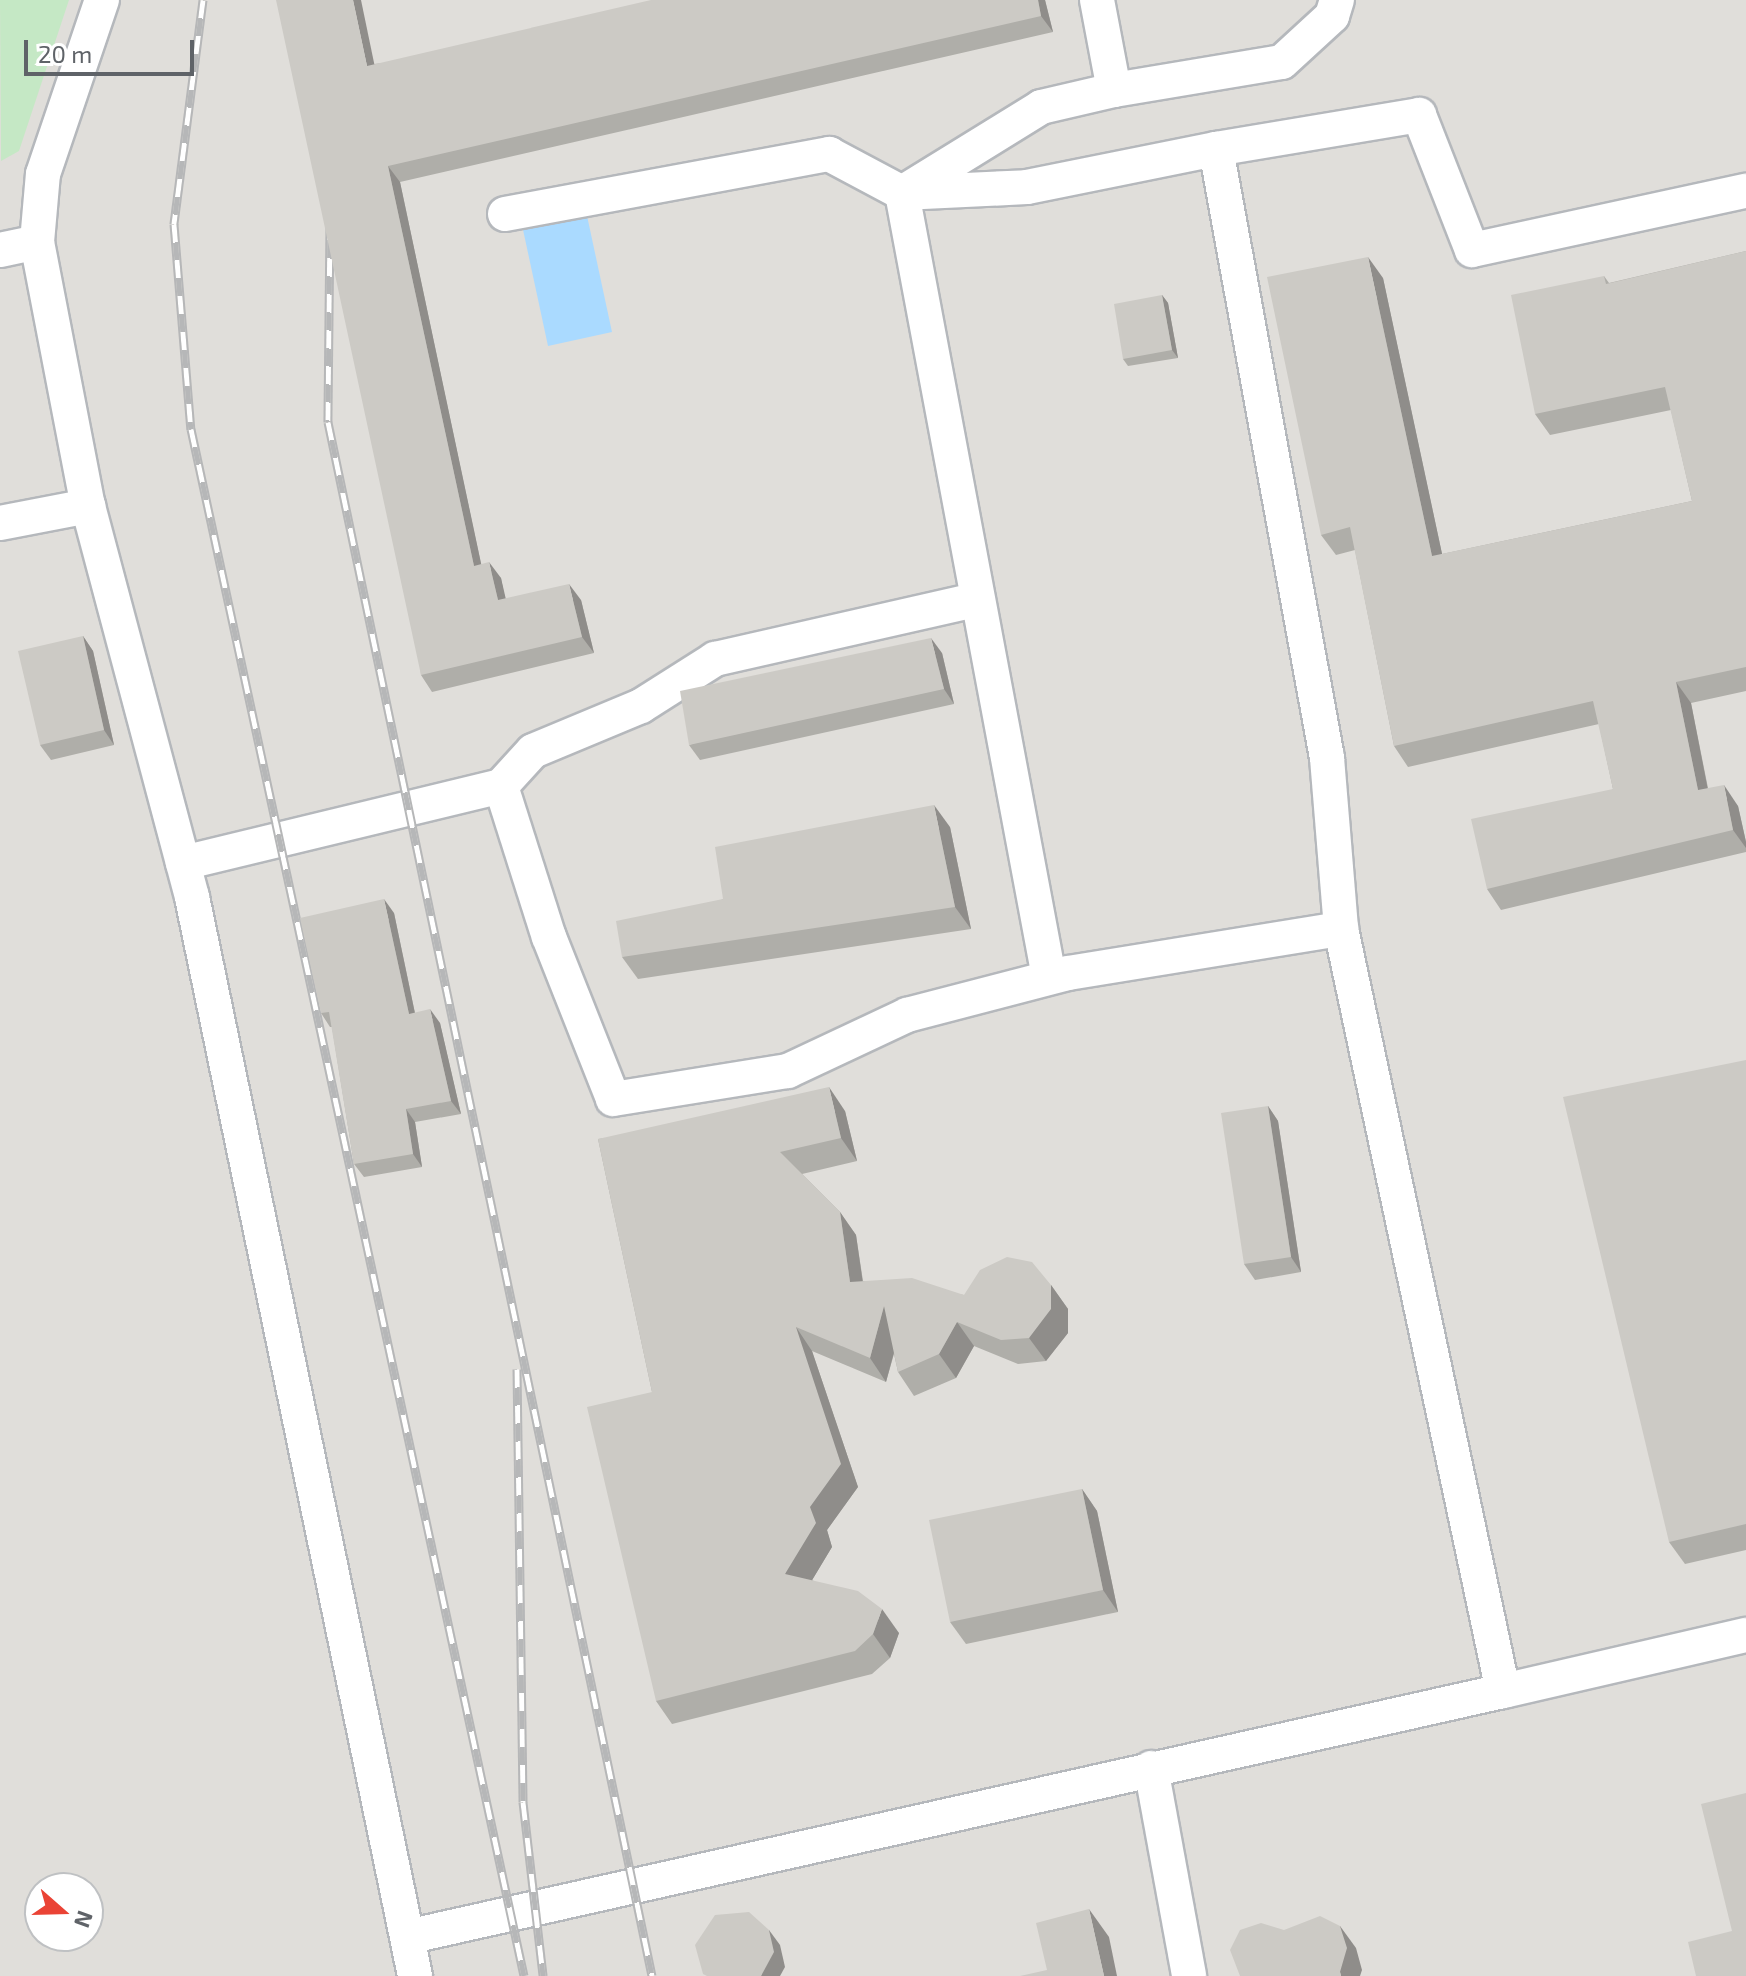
<!DOCTYPE html>
<style>
body{margin:0}
#map{position:relative;width:1746px;height:1976px;overflow:hidden;background:#f1efe8;font-family:"Exo 2",sans-serif}
div>[style]{position:absolute}
.industrial>*{inset:0;background:#e0deda}
.green>*{inset:0;background:#c5e8c5}
.water>*{inset:0;background:#aadaff}
.roads{filter:drop-shadow(2px 0 #b5b8bc) drop-shadow(-2px 0 #b5b8bc) drop-shadow(0 2px #b5b8bc) drop-shadow(0 -2px #b5b8bc)}
.service>*{height:34px;margin:-17px;padding:0 17px;transform-origin:17px;border-radius:17px;background:#fff}
.rail>*{height:9px;margin-top:-4.5px;transform-origin:0;background:repeating-linear-gradient(90deg,#fff 0 18px,#b6b7b8 0 36px);box-sizing:border-box;border-block:2px solid #b6b7b8}
.wall>*{inset:0;background:#afaea9}
.shaded-wall>*{inset:0;background:#8f8d8a}
.building>*{inset:0;background:#cccac5}
span{translate:-50% -50%;white-space:nowrap;text-align:center;line-height:1.15;-webkit-text-stroke:6px #fff;paint-order:stroke}
.north{position:absolute;left:24px;top:1872px;width:80px;height:80px;box-sizing:border-box;background:#fff;border:2px solid #bfc1c3;border-radius:50%;rotate:110deg;font-size:22px;font-weight:700;line-height:32px;text-align:center;color:#5f6368}
.north::after{content:'';display:block;margin:auto;width:28px;height:36px;background:#ea4335;clip-path:polygon(50% 0,100% 100%,50% 72%,0 100%)}
.scale{position:absolute;left:24px;top:40px;width:170px;height:36px;box-sizing:border-box;border:4px solid #5f6368;border-top:0;padding-left:10px;font-size:24px;line-height:28px;white-space:nowrap;color:#5f6368;-webkit-text-stroke:6px #fff;paint-order:stroke}
</style>
<div id="map">
<div class="industrial">
<div style="clip-path:polygon(evenodd,0 0,1746px 0,1746px 1976px,0 1976px,0 0,40px 1888px,88px 1888px,88px 1936px,40px 1936px,40px 1888px)"></div>
</div>
<div class="green">
<div style="clip-path:polygon(0 0,69px 0,19px 151px,1px 161px)"></div>
</div>
<div class="water">
<div style="clip-path:polygon(586px 211px,612px 332px,548px 346px,522px 225px)"></div>
</div>
<div class="roads">
<div class="service">
<div style="left:1114px;top:90px;width:170px;rotate:-9.5deg"></div>
<div style="left:1282px;top:62px;width:68px;rotate:-42.6deg"></div>
<div style="left:1332px;top:16px;width:17px;rotate:-73deg"></div>
<div style="left:1216px;top:149px;width:206px;rotate:-9.5deg"></div>
<div style="left:1419px;top:115px;width:145px;rotate:68.6deg"></div>
<div style="left:1472px;top:250px;width:280px;rotate:-12.2deg"></div>
<div style="left:505px;top:214px;width:330px;rotate:-10.5deg"></div>
<div style="left:829px;top:154px;width:83px;rotate:28.1deg"></div>
<div style="left:902px;top:193px;width:125px;rotate:-2.7deg"></div>
<div style="left:1027px;top:187px;width:193px;rotate:-11.4deg"></div>
<div style="left:1216px;top:149px;width:619px;rotate:79.67deg"></div>
<div style="left:1327px;top:758px;width:172px;rotate:85.3deg"></div>
<div style="left:37px;top:242px;width:68px;rotate:-85deg"></div>
<div style="left:43px;top:174px;width:184px;rotate:-71.3deg"></div>
<div style="left:0;top:250px;width:38px;rotate:-12deg"></div>
<div style="left:37px;top:242px;width:269px;rotate:79.1deg"></div>
<div style="left:0;top:523px;width:90px;rotate:-10.9deg"></div>
<div style="left:88px;top:506px;width:405px;rotate:75.1deg"></div>
<div style="left:192px;top:897px;width:1102px;rotate:78.32deg"></div>
<div style="left:501px;top:786px;width:47px;rotate:-47.6deg"></div>
<div style="left:533px;top:751px;width:117px;rotate:-22.6deg"></div>
<div style="left:641px;top:706px;width:88px;rotate:-32.4deg"></div>
<div style="left:715px;top:659px;width:266px;rotate:-12.8deg"></div>
<div style="left:183px;top:863px;width:327px;rotate:-13.6deg"></div>
<div style="left:501px;top:786px;width:158px;rotate:72.4deg"></div>
<div style="left:549px;top:937px;width:174px;rotate:68.4deg"></div>
<div style="left:613px;top:1099px;width:177px;rotate:-9.1deg"></div>
<div style="left:788px;top:1071px;width:132px;rotate:-25.2deg"></div>
<div style="left:907px;top:1015px;width:166px;rotate:-14.6deg"></div>
<div style="left:1068px;top:973px;width:277px;rotate:-9.2deg"></div>
<div style="left:1341px;top:929px;width:779px;rotate:78deg"></div>
<div style="left:1503px;top:1691px;width:1123px;rotate:167.35deg"></div>
<div style="left:1049px;top:977px;width:798px;rotate:-100.62deg"></div>
<div style="left:902px;top:193px;width:163px;rotate:-31.7deg"></div>
<div style="left:1041px;top:107px;width:75px;rotate:-13.1deg"></div>
<div style="left:1114px;top:90px;width:92px;rotate:-100.7deg"></div>
<div style="left:1503px;top:1691px;width:249px;rotate:-13deg"></div>
<div style="left:1151px;top:1768px;width:211px;rotate:79.6deg"></div>
</div>
</div>
<div class="rail">
<div style="left:203px;top:0;width:226px;rotate:97.4deg"></div>
<div style="left:174px;top:224px;width:206px;rotate:85.3deg"></div>
<div style="left:191px;top:429px;width:1582px;rotate:77.85deg"></div>
<div style="left:330px;top:222px;width:200px;rotate:90.6deg"></div>
<div style="left:328px;top:422px;width:1587px;rotate:78.22deg"></div>
<div style="left:517px;top:1369px;width:433px;rotate:89.2deg"></div>
<div style="left:523px;top:1802px;width:175px;rotate:83.4deg"></div>
</div>
<div class="wall">
<div style="clip-path:polygon(1045px 0,1053px 32px,400px 182px,481px 564px,501px 578px,505px 599px,581px 600px,594px 653px,432px 692px,421px 675px,374px 64px)"></div>
<div style="clip-path:polygon(1746px 251px,1746px 691px,1691px 703px,1708px 788px,1738px 806px,1746px 842px,1746px 852px,1501px 910px,1487px 889px,1613px 789px,1599px 724px,1408px 767px,1394px 746px,1355px 550px,1336px 555px,1321px 535px,1383px 278px,1442px 554px,1692px 501px,1671px 410px,1550px 435px,1535px 414px,1604px 276px,1609px 283px)"></div>
<div style="clip-path:polygon(1162px 295px,1168px 303px,1178px 358px,1128px 366px,1123px 359px)"></div>
<div style="clip-path:polygon(83px 636px,93px 651px,114px 745px,51px 760px,40px 745px)"></div>
<div style="clip-path:polygon(942px 653px,954px 704px,700px 760px,689px 745px)"></div>
<div style="clip-path:polygon(950px 827px,971px 929px,638px 979px,622px 957px,723px 899px)"></div>
<div style="clip-path:polygon(394px 913px,415px 1013px,440px 1023px,461px 1114px,415px 1122px,422px 1167px,364px 1177px,354px 1164px,332px 1027px,330px 1027px,321px 1013px)"></div>
<div style="clip-path:polygon(1746px 1060px,1746px 1550px,1685px 1564px,1669px 1542px)"></div>
<div style="clip-path:polygon(1268px 1106px,1278px 1121px,1301px 1272px,1255px 1280px,1244px 1264px)"></div>
<div style="clip-path:polygon(845px 1111px,857px 1161px,802px 1174px,840px 1212px,856px 1235px,863px 1281px,964px 1295px,1051px 1285px,1068px 1309px,1068px 1333px,1046px 1361px,1018px 1364px,974px 1346px,956px 1378px,914px 1396px,898px 1372px,894px 1354px,886px 1382px,812px 1351px,858px 1487px,827px 1530px,832px 1547px,812px 1580px,899px 1633px,890px 1658px,872px 1674px,672px 1724px,656px 1701px,652px 1392px,598px 1139px)"></div>
<div style="clip-path:polygon(1082px 1489px,1097px 1511px,1118px 1612px,966px 1644px,950px 1622px)"></div>
</div>
<div class="shaded-wall">
<div style="clip-path:polygon(353px 0,361px 0,378px 82px,367px 66px)"></div>
<div style="clip-path:polygon(1038px 0,1045px 0,1053px 32px,1041px 16px)"></div>
<div style="clip-path:polygon(388px 166px,400px 182px,485px 582px,474px 566px)"></div>
<div style="clip-path:polygon(1368px 257px,1383px 278px,1447px 577px,1432px 556px)"></div>
<div style="clip-path:polygon(1162px 295px,1168px 303px,1178px 358px,1172px 350px)"></div>
<div style="clip-path:polygon(489px 562px,501px 578px,510px 617px,498px 600px)"></div>
<div style="clip-path:polygon(569px 584px,581px 600px,594px 653px,582px 637px)"></div>
<div style="clip-path:polygon(83px 636px,93px 651px,114px 745px,104px 730px)"></div>
<div style="clip-path:polygon(931px 638px,942px 653px,954px 704px,944px 689px)"></div>
<div style="clip-path:polygon(1676px 682px,1691px 703px,1712px 811px,1698px 790px)"></div>
<div style="clip-path:polygon(1724px 785px,1738px 806px,1746px 842px,1746px 848px,1733px 830px)"></div>
<div style="clip-path:polygon(934px 805px,950px 827px,971px 929px,955px 907px)"></div>
<div style="clip-path:polygon(384px 899px,394px 913px,418px 1028px,409px 1014px)"></div>
<div style="clip-path:polygon(430px 1009px,440px 1023px,461px 1114px,451px 1101px)"></div>
<div style="clip-path:polygon(829px 1087px,845px 1111px,857px 1161px,841px 1138px)"></div>
<div style="clip-path:polygon(1268px 1106px,1278px 1121px,1301px 1272px,1291px 1257px)"></div>
<div style="clip-path:polygon(406px 1109px,415px 1122px,422px 1167px,413px 1154px)"></div>
<div style="clip-path:polygon(840px 1212px,856px 1235px,866px 1305px,850px 1282px)"></div>
<div style="clip-path:polygon(1051px 1285px,1068px 1309px,1068px 1333px,1046px 1361px,1029px 1338px)"></div>
<div style="clip-path:polygon(884px 1306px,900px 1330px,886px 1382px,870px 1358px)"></div>
<div style="clip-path:polygon(957px 1322px,974px 1346px,956px 1378px,939px 1354px)"></div>
<div style="clip-path:polygon(796px 1327px,812px 1351px,858px 1487px,827px 1530px,832px 1547px,802px 1597px,785px 1574px,810px 1507px)"></div>
<div style="clip-path:polygon(1082px 1489px,1097px 1511px,1118px 1612px,1103px 1590px)"></div>
<div style="clip-path:polygon(882px 1609px,899px 1633px,890px 1658px,873px 1634px)"></div>
<div style="clip-path:polygon(1089px 1909px,1109px 1937px,1117px 1976px,1104px 1976px)"></div>
<div style="clip-path:polygon(1340px 1926px,1356px 1948px,1362px 1970px,1360px 1976px,1341px 1976px,1340px 1972px)"></div>
<div style="clip-path:polygon(769px 1930px,780px 1945px,785px 1967px,780px 1976px,761px 1976px)"></div>
</div>
<div class="building">
<div style="clip-path:polygon(276px 0,353px 0,367px 66px,651px 0,1038px 0,1041px 16px,388px 166px,474px 566px,489px 562px,498px 600px,569px 584px,582px 637px,421px 675px)"></div>
<div style="clip-path:polygon(1746px 251px,1746px 667px,1676px 682px,1698px 790px,1724px 785px,1733px 830px,1487px 889px,1471px 819px,1613px 789px,1593px 701px,1394px 746px,1350px 527px,1321px 535px,1267px 277px,1368px 257px,1432px 556px,1692px 501px,1665px 387px,1535px 414px,1511px 295px,1604px 276px,1606px 284px)"></div>
<div style="clip-path:polygon(1162px 295px,1172px 350px,1123px 359px,1114px 304px)"></div>
<div style="clip-path:polygon(83px 636px,104px 730px,40px 745px,18px 651px)"></div>
<div style="clip-path:polygon(931px 638px,944px 689px,689px 745px,680px 691px)"></div>
<div style="clip-path:polygon(934px 805px,955px 907px,622px 957px,616px 921px,723px 899px,715px 847px)"></div>
<div style="clip-path:polygon(384px 899px,409px 1014px,430px 1009px,451px 1101px,406px 1109px,413px 1154px,354px 1164px,329px 1012px,321px 1013px,300px 918px)"></div>
<div style="clip-path:polygon(1746px 1060px,1746px 1524px,1669px 1542px,1563px 1097px)"></div>
<div style="clip-path:polygon(829px 1087px,841px 1138px,780px 1152px,840px 1212px,850px 1282px,912px 1278px,964px 1295px,980px 1270px,1007px 1257px,1032px 1262px,1051px 1285px,1051px 1309px,1029px 1338px,1001px 1340px,957px 1322px,939px 1354px,898px 1372px,884px 1306px,870px 1358px,796px 1327px,841px 1464px,810px 1507px,816px 1523px,785px 1574px,858px 1591px,882px 1609px,873px 1634px,855px 1651px,656px 1701px,587px 1407px,652px 1392px,598px 1139px)"></div>
<div style="clip-path:polygon(1268px 1106px,1291px 1257px,1244px 1264px,1221px 1113px)"></div>
<div style="clip-path:polygon(1082px 1489px,1103px 1590px,950px 1622px,929px 1520px)"></div>
<div style="clip-path:polygon(1746px 1793px,1746px 1976px,1696px 1976px,1688px 1942px,1732px 1931px,1701px 1804px)"></div>
<div style="clip-path:polygon(1089px 1909px,1104px 1976px,1020px 1976px,1047px 1970px,1036px 1923px)"></div>
<div style="clip-path:polygon(749px 1912px,769px 1930px,774px 1952px,761px 1976px,707px 1976px,703px 1974px,695px 1945px,715px 1915px)"></div>
<div style="clip-path:polygon(1320px 1916px,1340px 1926px,1347px 1948px,1340px 1972px,1341px 1976px,1240px 1976px,1230px 1950px,1240px 1930px,1261px 1923px,1284px 1930px)"></div>
</div>
<div class="north">N</div>
<div class="scale">20 m</div>
</div>
